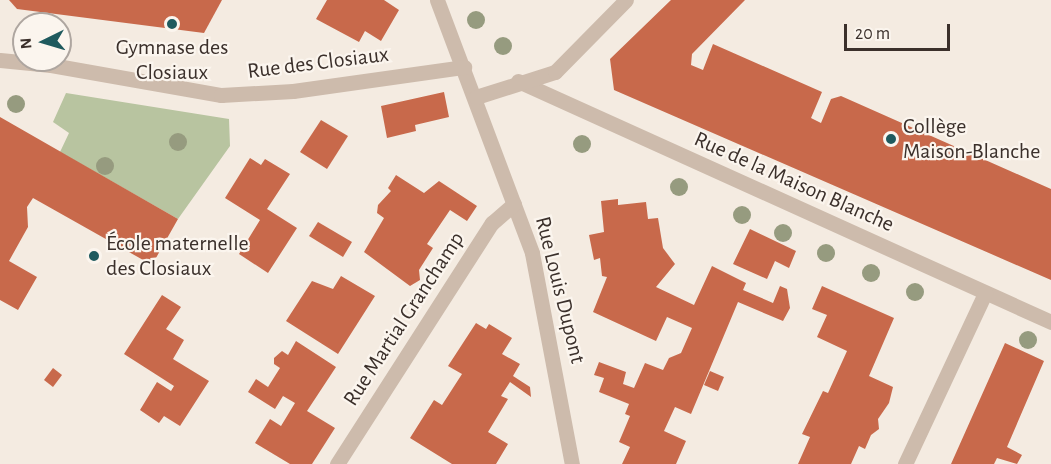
<!DOCTYPE html>
<meta charset="utf-8">
<style>
body{margin:0}
#map{position:relative;width:1051px;height:464px;overflow:hidden;background:#f4ebe1;font-family:"Alegreya Sans",sans-serif}
div>[style]{position:absolute}
.green>*{inset:0;background:#b8c4a0}
.building>*{inset:0;background:#c8694b}
.minor>*{height:15px;margin:-7.5px;padding:0 7.5px;transform-origin:7.5px;border-radius:7.5px;background:#cdbbac}
.trees>*{width:18px;height:18px;margin:-9px;border-radius:50%;background:#969b7f}
.dots>*{width:16px;height:16px;translate:-50% -50%;box-sizing:border-box;border:3px solid #fbf5ee;border-radius:50%}
span{translate:-50% -50%;white-space:nowrap;text-align:center;line-height:1.15;-webkit-text-stroke:4.5px #fbf5ee;paint-order:stroke}
.poi-label{font-size:22px;color:#3b302b}
.left{translate:0 -50%;text-align:left}
.street-label{font-size:22px;color:#3b302b}
.north{position:absolute;left:12px;top:12px;width:60px;height:60px;box-sizing:border-box;background:#fbf5ee;border:2px solid #aea6a0;border-radius:50%;rotate:265deg;font-size:16px;font-weight:700;line-height:24px;text-align:center;color:#3b302b}
.north::after{content:'';display:block;margin:auto;width:21px;height:27px;background:#1f5a5e;clip-path:polygon(50% 0,100% 100%,50% 72%,0 100%)}
.scale{position:absolute;left:844px;top:24px;width:106px;height:27px;box-sizing:border-box;border:3px solid #3b302b;border-top:0;padding-left:8px;font-size:18px;line-height:21px;white-space:nowrap;color:#3b302b;-webkit-text-stroke:4px #fbf5ee;paint-order:stroke}
</style>
<div id="map">
<div class="green">
<div style="clip-path:polygon(66px 93px,229px 119px,230px 146px,178px 219px,60px 152px,69px 133px,53px 122px)"></div>
</div>
<div class="building">
<div style="clip-path:polygon(9px 0,222px 0,204px 33px,17px 9px)"></div>
<div style="clip-path:polygon(327px 0,384px 0,399px 10px,381px 41px,365px 31px,359px 42px,316px 19px)"></div>
<div style="clip-path:polygon(671px 0,745px 0,692px 54px,691px 65px,703px 70px,713px 44px,822px 92px,811px 118px,821px 123px,831px 99px,841px 96px,1051px 189px,1051px 280px,614px 90px,610px 59px)"></div>
<div style="clip-path:polygon(444px 92px,449px 117px,415px 125px,416px 131px,387px 138px,381px 106px)"></div>
<div style="clip-path:polygon(0 117px,178px 219px,152px 265px,33px 198px,27px 207px,28px 227px,9px 261px,37px 277px,18px 310px,0 300px)"></div>
<div style="clip-path:polygon(321px 120px,348px 136px,327px 169px,300px 152px)"></div>
<div style="clip-path:polygon(250px 158px,261px 165px,265px 159px,290px 174px,267px 209px,297px 228px,268px 273px,239px 254px,260px 220px,225px 198px)"></div>
<div style="clip-path:polygon(396px 175px,424px 193px,439px 181px,477px 206px,467px 221px,450px 210px,427px 244px,433px 248px,419px 270px,420px 280px,410px 286px,364px 252px,384px 218px,377px 213px,378px 205px,391px 191px,388px 188px)"></div>
<div style="clip-path:polygon(618px 199px,618px 205px,646px 202px,648px 219px,658px 218px,663px 248px,675px 264px,656px 287px,694px 305px,712px 266px,746px 283px,743px 290px,773px 303px,780px 286px,787px 289px,790px 308px,783px 321px,738px 302px,691px 414px,675px 407px,664px 431px,686px 441px,676px 464px,622px 464px,630px 447px,619px 442px,630px 416px,625px 414px,629px 404px,599px 392px,604px 378px,594px 375px,599px 362px,626px 372px,623px 384px,634px 388px,645px 363px,663px 370px,669px 358px,681px 353px,692px 328px,667px 317px,656px 341px,593px 312px,607px 277px,602px 276px,600px 258px,594px 260px,589px 235px,604px 232px,601px 201px)"></div>
<div style="clip-path:polygon(318px 222px,352px 242px,343px 257px,309px 236px)"></div>
<div style="clip-path:polygon(750px 229px,796px 251px,789px 268px,775px 261px,767px 279px,733px 264px)"></div>
<div style="clip-path:polygon(341px 276px,375px 296px,338px 354px,286px 321px,312px 281px,333px 289px)"></div>
<div style="clip-path:polygon(822px 286px,894px 318px,869px 376px,893px 387px,889px 403px,878px 419px,879px 429px,871px 435px,865px 449px,859px 446px,851px 464px,798px 464px,810px 437px,802px 434px,823px 391px,828px 393px,847px 351px,817px 337px,827px 315px,812px 309px)"></div>
<div style="clip-path:polygon(162px 295px,181px 307px,166px 329px,184px 340px,173px 359px,209px 381px,180px 426px,164px 416px,159px 423px,140px 410px,157px 382px,171px 391px,174px 386px,124px 354px)"></div>
<div style="clip-path:polygon(476px 323px,486px 329px,489px 324px,512px 338px,502px 354px,520px 364px,513px 376px,530px 387px,531px 397px,510px 382px,501px 396px,508px 399px,488px 432px,508px 444px,496px 464px,452px 464px,410px 438px,434px 400px,442px 405px,462px 374px,448px 366px)"></div>
<div style="clip-path:polygon(296px 341px,336px 367px,307px 411px,335px 428px,312px 464px,290px 464px,255px 443px,270px 419px,281px 426px,295px 403px,283px 396px,275px 409px,248px 392px,256px 379px,268px 387px,280px 368px,274px 364px,274px 358px,282px 351px,288px 355px)"></div>
<div style="clip-path:polygon(1005px 343px,1044px 361px,1007px 447px,1022px 455px,1017px 464px,997px 458px,994px 464px,951px 464px)"></div>
<div style="clip-path:polygon(53px 368px,62px 375px,53px 387px,44px 380px)"></div>
<div style="clip-path:polygon(710px 371px,724px 377px,718px 391px,704px 385px)"></div>
</div>
<div class="minor">
<div style="left:437px;top:0;width:270px;rotate:69.4deg"></div>
<div style="left:532px;top:253px;width:215px;rotate:79.3deg"></div>
<div style="left:0;top:60px;width:51px;rotate:5.6deg"></div>
<div style="left:51px;top:65px;width:173px;rotate:10deg"></div>
<div style="left:221px;top:95px;width:72px;rotate:-3.2deg"></div>
<div style="left:293px;top:91px;width:173px;rotate:-8deg"></div>
<div style="left:518px;top:81px;width:585px;rotate:24.33deg"></div>
<div style="left:476px;top:97px;width:83px;rotate:-17.6deg"></div>
<div style="left:555px;top:72px;width:101px;rotate:-45.4deg"></div>
<div style="left:337px;top:464px;width:287px;rotate:-57.3deg"></div>
<div style="left:492px;top:223px;width:29px;rotate:-41deg"></div>
<div style="left:905px;top:464px;width:189px;rotate:-64.9deg"></div>
</div>
<div class="trees">
<div style="left:476px;top:20px"></div>
<div style="left:503px;top:46px"></div>
<div style="left:16px;top:104px"></div>
<div style="left:178px;top:142px"></div>
<div style="left:582px;top:144px"></div>
<div style="left:105px;top:166px"></div>
<div style="left:679px;top:187px"></div>
<div style="left:742px;top:215px"></div>
<div style="left:783px;top:233px"></div>
<div style="left:826px;top:253px"></div>
<div style="left:871px;top:273px"></div>
<div style="left:915px;top:292px"></div>
<div style="left:1028px;top:340px"></div>
</div>
<div class="dots">
<div style="left:172px;top:24px;background:#1f5a5e"></div>
<div style="left:891px;top:139px;background:#1f5a5e"></div>
<div style="left:94px;top:256px;background:#1f5a5e"></div>
</div>
<div class="poi-label">
<span style="left:172px;top:60px">Gymnase des<br>Closiaux</span>
<span class="left" style="left:903px;top:139px">Collège<br>Maison-Blanche</span>
<span class="left" style="left:106px;top:256px">École maternelle<br>des Closiaux</span>
</div>
<div class="street-label">
<span style="left:318px;top:63px;rotate:-7deg">Rue des Closiaux</span>
<span style="left:794px;top:182px;rotate:24deg">Rue de la Maison Blanche</span>
<span style="left:560px;top:290px;rotate:76deg">Rue Louis Dupont</span>
<span style="left:404px;top:319px;rotate:-57deg">Rue Martial Granchamp</span>
</div>
<div class="north">N</div>
<div class="scale">20 m</div>
</div>
